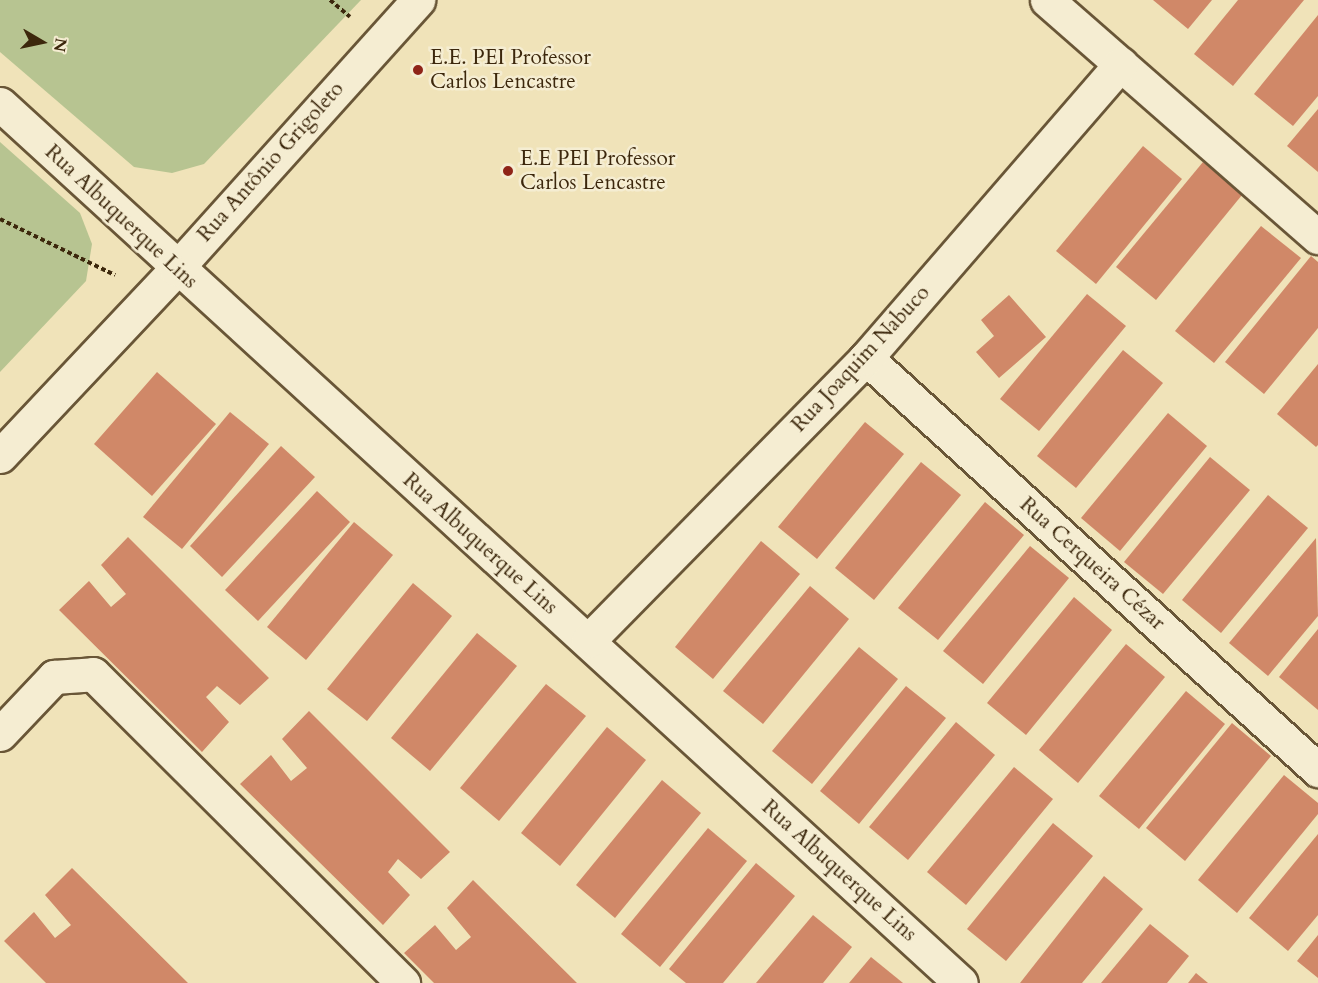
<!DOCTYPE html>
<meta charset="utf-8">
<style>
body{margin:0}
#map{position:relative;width:1318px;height:983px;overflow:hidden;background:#f0e3b9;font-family:Cardo,serif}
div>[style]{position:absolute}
.green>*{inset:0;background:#b7c491}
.building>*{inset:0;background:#d08868}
.path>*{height:4px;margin-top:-2px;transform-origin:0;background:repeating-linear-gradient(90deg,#3c270c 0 4.5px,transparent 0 7.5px)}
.roads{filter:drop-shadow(2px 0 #695637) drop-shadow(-2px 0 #695637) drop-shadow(0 2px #695637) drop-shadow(0 -2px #695637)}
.minor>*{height:33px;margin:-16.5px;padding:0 16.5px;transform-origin:16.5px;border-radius:16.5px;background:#f5edd2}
.dots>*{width:16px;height:16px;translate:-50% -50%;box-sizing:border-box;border:3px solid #f5edd2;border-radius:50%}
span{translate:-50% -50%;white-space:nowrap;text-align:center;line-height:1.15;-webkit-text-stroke:5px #f5edd2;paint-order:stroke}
.poi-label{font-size:21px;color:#3c270c}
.left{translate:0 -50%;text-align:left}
.street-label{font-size:21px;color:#3c270c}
.north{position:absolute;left:12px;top:12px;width:60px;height:60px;-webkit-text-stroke:4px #f5edd2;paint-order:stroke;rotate:99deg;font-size:16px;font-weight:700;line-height:24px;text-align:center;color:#3c270c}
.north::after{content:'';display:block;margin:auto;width:21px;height:27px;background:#3c270c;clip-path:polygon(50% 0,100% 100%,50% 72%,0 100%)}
</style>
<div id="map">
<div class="green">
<div style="clip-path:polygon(0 0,361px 0,204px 164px,172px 173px,134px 167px,0 52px)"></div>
<div style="clip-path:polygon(0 142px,80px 213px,92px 244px,86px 281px,0 372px)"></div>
</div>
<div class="building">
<div style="clip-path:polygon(1153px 0,1212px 0,1188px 29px)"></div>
<div style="clip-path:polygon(1238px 0,1304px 0,1233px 86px,1194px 54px)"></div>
<div style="clip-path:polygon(1318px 15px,1318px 96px,1293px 126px,1254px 94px)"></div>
<div style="clip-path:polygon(1318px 109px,1318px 172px,1287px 146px)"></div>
<div style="clip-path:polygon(1143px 146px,1182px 179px,1096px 284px,1056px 251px)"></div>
<div style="clip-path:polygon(1203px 162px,1242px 195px,1156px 300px,1116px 267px)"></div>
<div style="clip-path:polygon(1261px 226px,1301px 258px,1214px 363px,1175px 331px)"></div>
<div style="clip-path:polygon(1311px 256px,1318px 262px,1318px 328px,1264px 394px,1225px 362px)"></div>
<div style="clip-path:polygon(1087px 294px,1126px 326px,1039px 431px,1000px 399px)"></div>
<div style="clip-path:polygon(1009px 295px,1046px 337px,999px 378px,976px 352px,994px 336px,981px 320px)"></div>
<div style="clip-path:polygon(1123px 350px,1163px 383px,1076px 488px,1037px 456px)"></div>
<div style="clip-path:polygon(1318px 364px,1318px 445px,1316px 447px,1277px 414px)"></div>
<div style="clip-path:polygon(157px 372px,216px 424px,152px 496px,94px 444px)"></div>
<div style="clip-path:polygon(230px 412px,269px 444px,182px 549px,143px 517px)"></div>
<div style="clip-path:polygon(1168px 413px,1207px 446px,1120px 551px,1081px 518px)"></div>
<div style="clip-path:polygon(865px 422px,904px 454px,817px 559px,778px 527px)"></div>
<div style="clip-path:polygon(281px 446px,315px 477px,222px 577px,190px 546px)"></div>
<div style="clip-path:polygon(1210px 457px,1250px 490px,1163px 594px,1124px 562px)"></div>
<div style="clip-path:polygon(921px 462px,961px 495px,874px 600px,835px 568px)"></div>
<div style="clip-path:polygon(317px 491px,350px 522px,258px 621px,225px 590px)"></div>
<div style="clip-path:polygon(1268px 495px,1308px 528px,1221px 633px,1182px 600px)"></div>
<div style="clip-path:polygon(985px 502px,1024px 535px,938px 640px,898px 608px)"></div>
<div style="clip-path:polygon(354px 522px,393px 555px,306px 660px,267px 627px)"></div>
<div style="clip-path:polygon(128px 537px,269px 678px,240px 705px,217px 686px,206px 697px,229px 722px,202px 752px,59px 610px,89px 581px,111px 607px,126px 594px,101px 565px)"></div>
<div style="clip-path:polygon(1316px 538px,1318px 616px,1268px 676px,1229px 643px)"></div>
<div style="clip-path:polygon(761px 541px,800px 574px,713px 679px,675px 647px)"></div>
<div style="clip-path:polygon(1030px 546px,1069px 578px,983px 684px,943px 651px)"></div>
<div style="clip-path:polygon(413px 583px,452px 616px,367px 721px,327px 689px)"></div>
<div style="clip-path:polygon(810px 586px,849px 619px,763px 724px,723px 691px)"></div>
<div style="clip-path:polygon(1074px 597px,1112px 630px,1026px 735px,987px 703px)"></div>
<div style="clip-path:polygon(1318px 629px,1318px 710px,1279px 677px)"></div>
<div style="clip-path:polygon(477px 633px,517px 666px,430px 771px,391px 738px)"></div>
<div style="clip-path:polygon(1126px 644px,1165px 677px,1078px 783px,1039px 750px)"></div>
<div style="clip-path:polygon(859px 647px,898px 679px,812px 784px,772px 751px)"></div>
<div style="clip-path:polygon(546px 684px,586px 716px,499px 821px,460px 788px)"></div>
<div style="clip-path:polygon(906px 686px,946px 718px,859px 824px,820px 791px)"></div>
<div style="clip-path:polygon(1186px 691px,1225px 724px,1139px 829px,1099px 796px)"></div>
<div style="clip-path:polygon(309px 711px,450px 852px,421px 879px,398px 859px,388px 872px,410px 895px,383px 925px,240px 784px,271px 755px,291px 781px,307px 768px,282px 739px)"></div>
<div style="clip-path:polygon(956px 722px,995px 755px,908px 860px,869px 827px)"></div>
<div style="clip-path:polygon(1232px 723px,1271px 756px,1185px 861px,1146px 828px)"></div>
<div style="clip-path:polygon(607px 727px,646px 760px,560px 866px,521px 833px)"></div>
<div style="clip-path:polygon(1014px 767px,1053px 799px,966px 905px,927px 872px)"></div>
<div style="clip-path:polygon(1284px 775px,1318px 803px,1318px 814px,1237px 913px,1198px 880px)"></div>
<div style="clip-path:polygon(662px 780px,701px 813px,615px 918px,576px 885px)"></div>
<div style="clip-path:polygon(1053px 823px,1093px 856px,1006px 961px,967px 929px)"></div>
<div style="clip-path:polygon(708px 828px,747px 861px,660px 967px,621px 934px)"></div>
<div style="clip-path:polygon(1318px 834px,1318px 915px,1288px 951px,1249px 918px)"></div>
<div style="clip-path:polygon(756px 863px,795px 896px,723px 983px,686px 983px,669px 969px)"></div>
<div style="clip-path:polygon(72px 868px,188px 983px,46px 983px,4px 941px,34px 912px,55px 938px,71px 925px,45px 895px)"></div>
<div style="clip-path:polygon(1104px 876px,1143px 909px,1082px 983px,1020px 983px)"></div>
<div style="clip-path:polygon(473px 880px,577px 983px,434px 983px,404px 953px,435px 925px,456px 950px,471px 937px,447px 908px)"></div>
<div style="clip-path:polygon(813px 915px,852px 947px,823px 983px,756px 983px)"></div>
<div style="clip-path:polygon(1150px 924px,1189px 956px,1167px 983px,1101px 983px)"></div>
<div style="clip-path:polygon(1318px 935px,1318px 978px,1297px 961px)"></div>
<div style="clip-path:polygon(871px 957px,903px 983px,849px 983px)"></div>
<div style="clip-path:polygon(1196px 973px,1208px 983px,1188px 983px)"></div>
</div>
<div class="path">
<div style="left:330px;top:0;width:26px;rotate:40deg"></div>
<div style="left:0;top:219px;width:128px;rotate:26deg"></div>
</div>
<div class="roads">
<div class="minor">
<div style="left:1047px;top:0;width:360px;rotate:41.2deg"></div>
<div style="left:0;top:104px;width:1302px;rotate:42.45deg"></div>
<div style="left:866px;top:358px;width:612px;rotate:42.35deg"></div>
<div style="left:0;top:456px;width:257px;rotate:-46.7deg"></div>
<div style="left:176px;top:269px;width:362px;rotate:-48deg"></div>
<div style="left:588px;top:641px;width:397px;rotate:-45.5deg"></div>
<div style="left:866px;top:358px;width:389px;rotate:-49.1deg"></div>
<div style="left:0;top:734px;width:79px;rotate:-46.5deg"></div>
<div style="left:54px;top:677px;width:39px;rotate:-4deg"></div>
<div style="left:93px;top:674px;width:438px;rotate:44.9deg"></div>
</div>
</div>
<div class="dots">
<div style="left:418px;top:70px;background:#8f2418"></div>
<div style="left:508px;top:171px;background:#8f2418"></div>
</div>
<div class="poi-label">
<span class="left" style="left:430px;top:70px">E.E. PEI Professor<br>Carlos Lencastre</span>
<span class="left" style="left:520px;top:171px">E.E PEI Professor<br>Carlos Lencastre</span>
</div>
<div class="street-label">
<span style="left:271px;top:162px;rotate:-48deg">Rua Antônio Grigoleto</span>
<span style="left:121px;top:217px;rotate:43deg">Rua Albuquerque Lins</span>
<span style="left:861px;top:359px;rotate:-47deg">Rua Joaquim Nabuco</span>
<span style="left:480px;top:544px;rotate:42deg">Rua Albuquerque Lins</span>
<span style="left:1092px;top:564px;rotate:42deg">Rua Cerqueira Cézar</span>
<span style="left:839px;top:871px;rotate:42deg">Rua Albuquerque Lins</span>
</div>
<div class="north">N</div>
</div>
